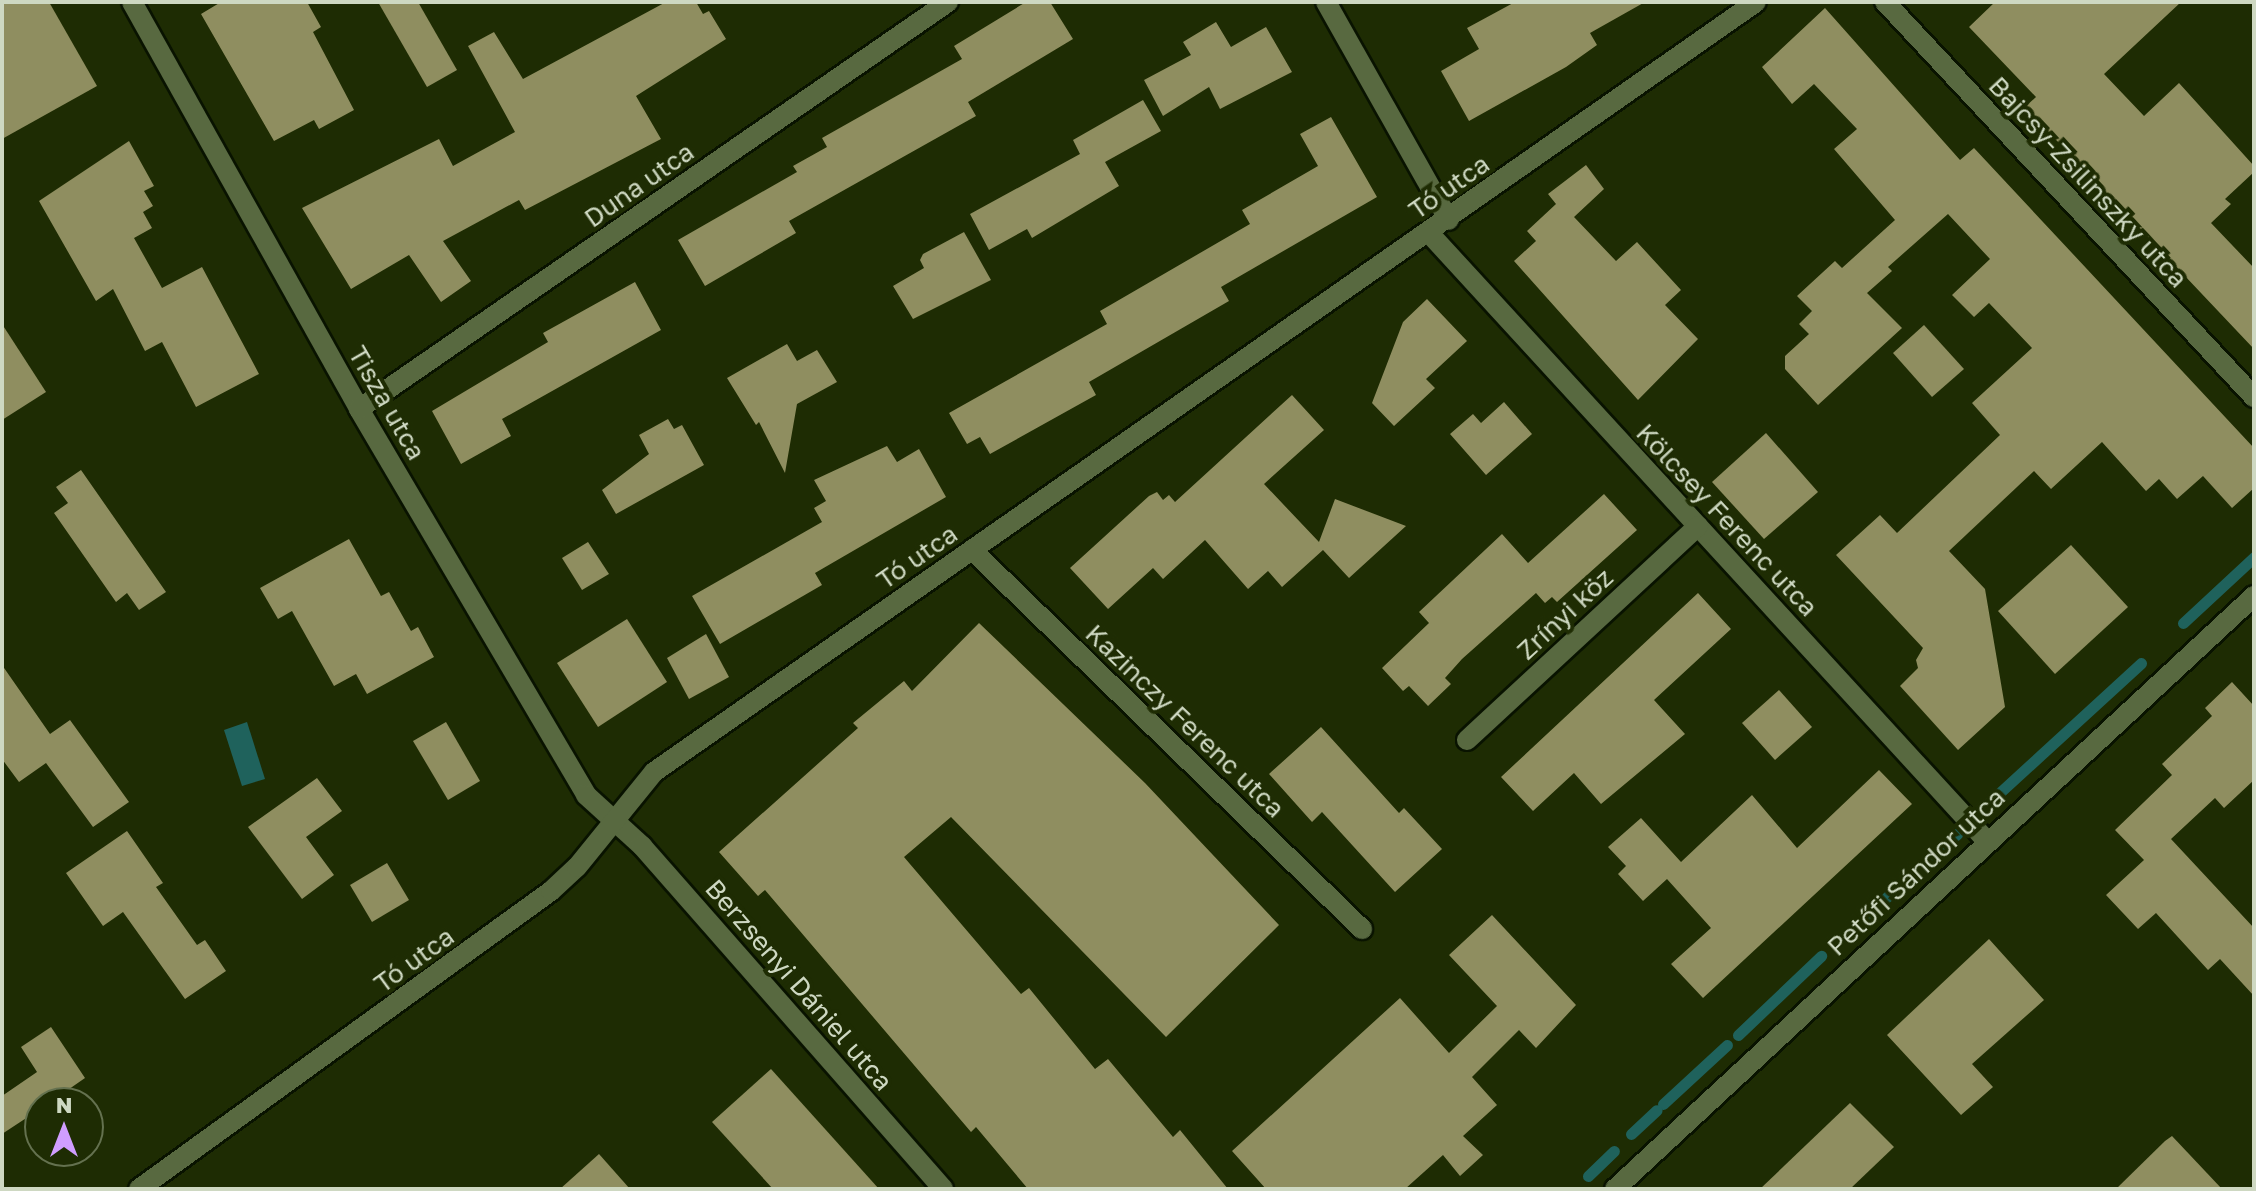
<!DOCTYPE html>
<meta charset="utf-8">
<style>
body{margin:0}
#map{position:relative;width:2256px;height:1191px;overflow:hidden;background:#1e2c03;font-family:"Golos Text",sans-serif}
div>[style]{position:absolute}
.water>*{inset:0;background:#1f625c}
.stream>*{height:11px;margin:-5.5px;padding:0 5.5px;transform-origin:5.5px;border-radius:5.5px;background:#1f625c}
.building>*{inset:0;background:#8f8e60}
.roads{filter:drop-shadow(2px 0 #091300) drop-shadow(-2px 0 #091300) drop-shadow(0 2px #091300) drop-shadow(0 -2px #091300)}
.street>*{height:20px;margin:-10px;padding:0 10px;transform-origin:10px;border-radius:10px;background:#586940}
.secondary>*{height:20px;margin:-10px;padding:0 10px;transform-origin:10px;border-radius:10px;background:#586940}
span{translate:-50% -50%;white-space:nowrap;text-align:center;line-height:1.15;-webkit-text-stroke:8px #1e2c03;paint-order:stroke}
.street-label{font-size:26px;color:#ced8c2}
.frame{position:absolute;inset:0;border:4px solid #ced8c2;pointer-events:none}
.north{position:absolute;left:24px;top:1087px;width:80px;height:80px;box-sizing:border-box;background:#1e2c03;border:2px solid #64714f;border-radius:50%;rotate:0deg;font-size:22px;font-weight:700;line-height:32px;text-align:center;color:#ced8c2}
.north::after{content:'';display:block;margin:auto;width:28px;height:36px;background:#d09dff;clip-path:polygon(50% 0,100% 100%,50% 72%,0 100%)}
</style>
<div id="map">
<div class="water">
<div style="clip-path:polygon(247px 722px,265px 779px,242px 786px,224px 730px)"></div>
</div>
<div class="stream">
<div style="left:2183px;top:623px;width:97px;rotate:-42.9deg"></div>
<div style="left:1984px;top:807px;width:213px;rotate:-42.5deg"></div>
<div style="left:1850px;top:930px;width:144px;rotate:-41.9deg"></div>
<div style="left:1738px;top:1035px;width:115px;rotate:-43.6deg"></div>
<div style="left:1663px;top:1104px;width:87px;rotate:-42.7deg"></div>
<div style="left:1631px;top:1134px;width:35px;rotate:-43deg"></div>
<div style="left:1588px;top:1176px;width:36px;rotate:-44deg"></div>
</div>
<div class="building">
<div style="clip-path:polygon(2px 2px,49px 2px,97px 86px,2px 139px)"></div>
<div style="clip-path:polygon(221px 2px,307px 2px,321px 27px,313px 32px,354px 110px,319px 129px,314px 120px,274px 141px,201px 14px)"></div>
<div style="clip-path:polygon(378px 2px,418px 2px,457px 70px,427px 87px)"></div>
<div style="clip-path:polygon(666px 2px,696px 2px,703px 14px,709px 11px,726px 39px,636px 96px,661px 139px,525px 210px,519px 200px,443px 241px,471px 281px,441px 302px,409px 255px,351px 289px,302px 208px,439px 139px,453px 166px,515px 132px,468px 46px,494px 32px,523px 79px)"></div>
<div style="clip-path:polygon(1026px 2px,1050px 2px,1073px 39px,968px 102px,976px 116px,789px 221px,796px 233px,705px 286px,678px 240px,797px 172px,793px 166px,827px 147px,822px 138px,962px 59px,954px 46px)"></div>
<div style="clip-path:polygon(1515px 2px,1645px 2px,1590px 33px,1597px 45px,1566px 67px,1469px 121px,1441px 71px,1479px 49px,1467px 28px)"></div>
<div style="clip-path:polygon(1995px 2px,2181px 2px,2104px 74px,2144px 116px,2179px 83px,2254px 166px,2254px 172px,2225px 199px,2231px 204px,2211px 223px,2254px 268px,2254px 349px,2025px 107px,2036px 97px,1969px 27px)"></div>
<div style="clip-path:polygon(1825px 8px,1960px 160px,1974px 148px,2254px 448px,2254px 488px,2232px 508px,2203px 476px,2177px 499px,2159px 479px,2146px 491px,2102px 442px,2051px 489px,2034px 471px,1949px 551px,1985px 589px,2005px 707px,1958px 750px,1900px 686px,1918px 668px,1916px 660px,1923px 648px,1836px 555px,1880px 515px,1897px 533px,2000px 435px,1972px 403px,2032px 348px,1989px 303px,1974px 317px,1952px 295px,1990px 259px,1948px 214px,1888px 267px,1892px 271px,1867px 293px,1902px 328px,1818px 405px,1785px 369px,1785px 356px,1809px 334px,1799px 324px,1812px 311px,1797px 296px,1835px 261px,1842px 268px,1895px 220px,1834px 149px,1857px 129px,1814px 84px,1792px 104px,1762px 67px)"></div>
<div style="clip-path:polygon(1216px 22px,1231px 47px,1266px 27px,1292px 72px,1220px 109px,1209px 87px,1163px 116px,1144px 80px,1191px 55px,1183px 42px)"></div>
<div style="clip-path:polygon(1143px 100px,1161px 131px,1105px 162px,1119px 186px,1032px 238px,1027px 229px,989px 250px,970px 214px,1080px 154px,1073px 140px)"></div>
<div style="clip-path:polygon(1331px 117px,1377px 197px,1221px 287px,1229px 301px,1089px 382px,1096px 395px,990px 454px,980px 437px,967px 444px,949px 413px,1107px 324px,1100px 311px,1250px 224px,1242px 210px,1318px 166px,1300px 134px)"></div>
<div style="clip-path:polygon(129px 141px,154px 186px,144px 191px,153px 206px,143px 212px,152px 228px,134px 238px,162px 288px,202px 267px,259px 374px,196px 407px,162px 342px,145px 351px,113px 289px,96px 301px,39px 201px)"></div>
<div style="clip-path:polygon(1586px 165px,1604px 189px,1574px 217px,1616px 261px,1637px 242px,1681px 290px,1665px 305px,1698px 339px,1638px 400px,1514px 261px,1536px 241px,1527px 231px,1556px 204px,1548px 194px)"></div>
<div style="clip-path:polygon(964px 232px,991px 280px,913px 319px,893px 286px,924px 268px,920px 260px,923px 254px)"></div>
<div style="clip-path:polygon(635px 282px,661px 330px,502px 419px,511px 436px,461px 464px,432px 411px,548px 342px,543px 333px)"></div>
<div style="clip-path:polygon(1427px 299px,1467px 341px,1426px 379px,1435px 388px,1394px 426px,1372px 403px,1403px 322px)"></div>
<div style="clip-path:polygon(2px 324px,46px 392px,2px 420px)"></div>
<div style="clip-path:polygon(1924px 325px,1964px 369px,1932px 397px,1893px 353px)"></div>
<div style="clip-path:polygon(787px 344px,797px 361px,817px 350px,837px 382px,797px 404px,785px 473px,759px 422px,756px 425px,727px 378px)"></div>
<div style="clip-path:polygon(1292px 395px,1324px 430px,1264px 484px,1319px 542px,1335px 499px,1406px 526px,1349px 578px,1323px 550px,1282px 587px,1268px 571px,1248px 589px,1205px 540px,1163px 579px,1153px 568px,1108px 609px,1070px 568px,1149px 496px,1157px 492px,1163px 500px,1169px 495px,1175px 502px)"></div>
<div style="clip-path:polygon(1504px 402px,1532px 434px,1486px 475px,1450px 434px,1473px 414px,1481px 423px)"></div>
<div style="clip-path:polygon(668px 419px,674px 429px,682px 425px,704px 465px,616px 514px,602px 490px,649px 454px,639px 435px)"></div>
<div style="clip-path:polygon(1766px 433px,1818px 492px,1764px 539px,1712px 482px)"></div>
<div style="clip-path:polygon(887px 446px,897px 462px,919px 449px,946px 497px,815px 573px,822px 585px,720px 644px,692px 596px,822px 522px,814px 508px,826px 501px,814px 480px)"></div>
<div style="clip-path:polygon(81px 470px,166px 592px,139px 610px,127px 593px,116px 602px,54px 513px,68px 503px,56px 487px)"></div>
<div style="clip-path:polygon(1604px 494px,1637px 530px,1557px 602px,1552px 597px,1545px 603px,1536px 593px,1462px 659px,1445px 678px,1451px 684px,1428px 706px,1409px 686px,1403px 691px,1382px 668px,1429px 623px,1419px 612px,1502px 534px,1528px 563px)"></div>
<div style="clip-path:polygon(349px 539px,381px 596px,389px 592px,411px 631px,418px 627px,434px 657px,367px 694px,356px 674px,334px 686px,292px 611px,278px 619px,260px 588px)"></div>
<div style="clip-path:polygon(588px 542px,609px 574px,582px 590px,562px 558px)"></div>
<div style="clip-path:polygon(2071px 545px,2128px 607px,2055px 674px,1998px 611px)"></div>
<div style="clip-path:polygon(1698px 593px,1731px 629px,1654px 700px,1685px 734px,1601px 804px,1574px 773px,1533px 811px,1501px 777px)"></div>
<div style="clip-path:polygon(627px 619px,667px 682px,598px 727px,557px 663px)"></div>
<div style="clip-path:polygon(979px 623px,1145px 783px,1279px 925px,1166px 1037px,951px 817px,904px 857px,1021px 994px,1029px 988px,1095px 1069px,1108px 1059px,1173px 1137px,1180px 1130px,1228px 1189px,1028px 1189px,976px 1127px,971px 1132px,765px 890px,758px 896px,719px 852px,858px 728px,853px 723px,904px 681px,912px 691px)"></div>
<div style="clip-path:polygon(706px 634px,729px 677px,689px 699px,667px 658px)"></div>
<div style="clip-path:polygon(2px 665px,50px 734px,70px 720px,129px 802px,93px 827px,46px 763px,19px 782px,2px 759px)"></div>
<div style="clip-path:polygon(2232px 682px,2254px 706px,2254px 780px,2224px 808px,2215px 798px,2171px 839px,2254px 928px,2254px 996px,2220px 959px,2208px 970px,2156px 913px,2138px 929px,2106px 895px,2144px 860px,2115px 830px,2172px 775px,2162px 764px,2212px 716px,2205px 708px)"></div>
<div style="clip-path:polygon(1779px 690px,1812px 727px,1775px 760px,1742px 723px)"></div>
<div style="clip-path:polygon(446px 722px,480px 781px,448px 800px,413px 741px)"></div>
<div style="clip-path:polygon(1321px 727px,1399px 813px,1404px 808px,1442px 849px,1395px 892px,1322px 812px,1312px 822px,1269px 774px)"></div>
<div style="clip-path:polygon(1879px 770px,1912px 804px,1703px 998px,1671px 964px,1711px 928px,1667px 879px,1643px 901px,1618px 874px,1626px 866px,1608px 847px,1641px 818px,1681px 862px,1752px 795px,1797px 848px)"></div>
<div style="clip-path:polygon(317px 778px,342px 811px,306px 837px,334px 875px,302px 899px,248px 827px)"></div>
<div style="clip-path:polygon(127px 831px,163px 883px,156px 887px,197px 945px,205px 940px,226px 971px,185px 999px,123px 912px,103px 926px,66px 873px)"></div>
<div style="clip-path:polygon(387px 863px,409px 900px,372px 922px,350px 885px)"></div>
<div style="clip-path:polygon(1492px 915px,1576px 1005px,1536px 1048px,1519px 1030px,1472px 1077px,1497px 1105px,1463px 1136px,1483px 1155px,1460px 1176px,1443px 1155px,1405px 1189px,1266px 1189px,1232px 1151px,1400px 998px,1449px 1053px,1497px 1006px,1449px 955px)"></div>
<div style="clip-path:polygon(1989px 939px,2044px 1000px,1972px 1064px,1993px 1087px,1961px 1115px,1887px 1035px)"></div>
<div style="clip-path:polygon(51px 1027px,85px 1078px,49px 1103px,40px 1103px,40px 1109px,2px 1134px,2px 1096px,37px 1072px,21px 1047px)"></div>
<div style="clip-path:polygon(771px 1069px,879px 1189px,773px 1189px,712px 1122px)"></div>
<div style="clip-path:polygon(1850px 1103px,1894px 1147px,1850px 1189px,1760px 1189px)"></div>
<div style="clip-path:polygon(2172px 1136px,2222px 1189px,2116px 1189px,2165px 1141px)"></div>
<div style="clip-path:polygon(599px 1154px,630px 1189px,560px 1189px)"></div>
</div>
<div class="roads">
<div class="street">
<div style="left:132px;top:2px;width:466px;rotate:60.8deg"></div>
<div style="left:359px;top:409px;width:448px;rotate:59.5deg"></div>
<div style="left:586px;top:795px;width:76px;rotate:42.3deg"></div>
<div style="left:642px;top:846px;width:456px;rotate:48.7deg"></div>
<div style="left:1326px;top:2px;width:250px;rotate:60.6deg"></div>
<div style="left:1885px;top:2px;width:541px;rotate:46.95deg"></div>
<div style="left:1429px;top:233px;width:825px;rotate:47.46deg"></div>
<div style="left:359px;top:409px;width:716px;rotate:-34.64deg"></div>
<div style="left:972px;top:550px;width:544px;rotate:44.18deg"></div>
<div style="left:1467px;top:740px;width:315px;rotate:-42.8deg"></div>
<div style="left:139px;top:1189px;width:508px;rotate:-35.88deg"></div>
<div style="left:551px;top:891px;width:35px;rotate:-43deg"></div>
<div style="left:577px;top:867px;width:122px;rotate:-51deg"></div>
<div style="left:654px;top:772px;width:1344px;rotate:-34.94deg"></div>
</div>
<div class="secondary">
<div style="left:1615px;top:1189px;width:872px;rotate:-42.86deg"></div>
</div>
</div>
<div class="street-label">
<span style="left:2088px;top:182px;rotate:47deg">Bajcsy-Zsilinszky utca</span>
<span style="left:639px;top:185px;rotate:-35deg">Duna utca</span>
<span style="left:1449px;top:187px;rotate:-35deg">Tó utca</span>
<span style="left:387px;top:403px;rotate:60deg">Tisza utca</span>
<span style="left:1727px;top:520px;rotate:47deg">Kölcsey Ferenc utca</span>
<span style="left:917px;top:557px;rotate:-35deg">Tó utca</span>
<span style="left:1565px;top:614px;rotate:-43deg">Zrínyi köz</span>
<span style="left:1185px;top:721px;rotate:44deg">Kazinczy Ferenc utca</span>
<span style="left:1916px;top:872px;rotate:-43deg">Petőfi Sándor utca</span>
<span style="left:414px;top:960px;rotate:-36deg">Tó utca</span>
<span style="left:799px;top:985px;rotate:49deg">Berzsenyi Dániel utca</span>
</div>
<div class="frame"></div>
<div class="north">N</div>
</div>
